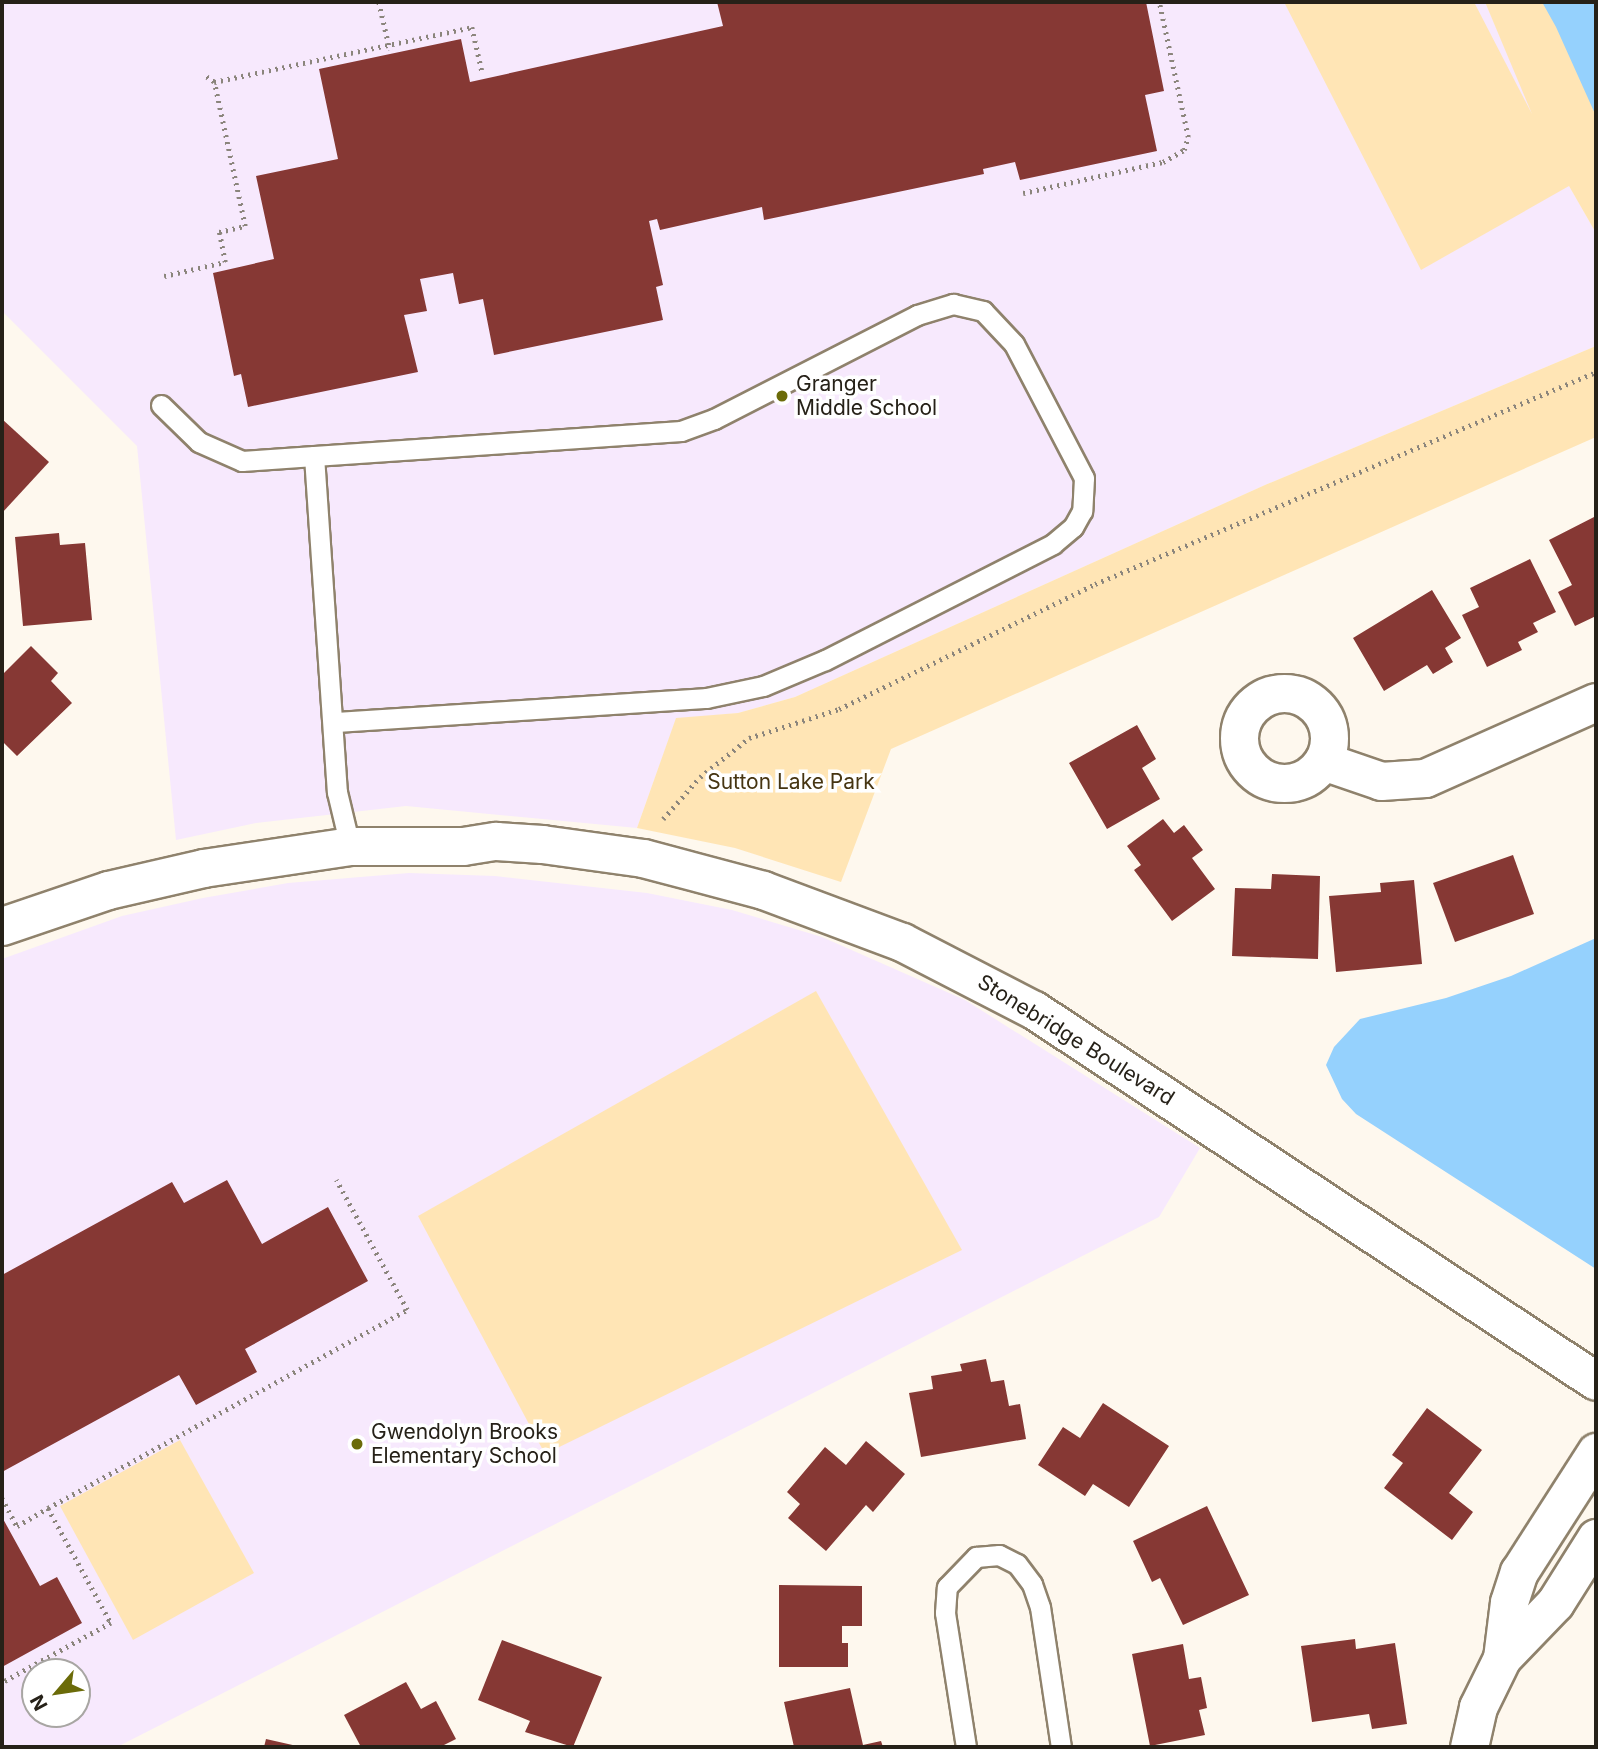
<!DOCTYPE html>
<style>
body{margin:0}
#map{position:relative;width:1598px;height:1749px;overflow:hidden;background:#fef8ee;font-family:Inter,sans-serif}
div>[style]{position:absolute}
.education>*{inset:0;background:#f7e9fd}
.green>*{inset:0;background:#ffe5b5}
.water>*{inset:0;background:#95d1fd}
.building>*{inset:0;background:#863834}
.path>*{height:4.5px;margin-top:-2.25px;transform-origin:0;background:repeating-linear-gradient(90deg,#8b857c 0 2px,transparent 0 7px)}
.roads{filter:drop-shadow(2px 0 #8f826c) drop-shadow(-2px 0 #8f826c) drop-shadow(0 2px #8f826c) drop-shadow(0 -2px #8f826c)}
.lane>*{height:19px;margin:-9.5px;padding:0 9.5px;transform-origin:9.5px;border-radius:9.5px;background:#fff}
.street>*{height:37px;margin:-18.5px;padding:0 18.5px;transform-origin:18.5px;border-radius:18.5px;background:#fff}
.street>.ring{margin:-18.5px;padding:0;box-sizing:content-box;background:none;border:37px solid #fff;border-radius:50%}
.dots>*{width:19px;height:19px;translate:-50% -50%;box-sizing:border-box;border:4px solid #fff;border-radius:50%}
span{translate:-50% -50%;white-space:nowrap;text-align:center;line-height:1.15;-webkit-text-stroke:7px #fff;paint-order:stroke}
.poi-label{font-size:21px;color:#262118}
.left{translate:0 -50%;text-align:left}
.park-label{font-size:21px;color:#463512}
.street-label{font-size:21px;color:#262118}
.frame{position:absolute;inset:0;border:4px solid #262118;pointer-events:none}
.north{position:absolute;left:21px;top:1658px;width:70px;height:70px;box-sizing:border-box;background:#fff;border:2px solid #a8a6a3;border-radius:50%;rotate:241deg;font-size:19px;font-weight:700;line-height:28px;text-align:center;color:#262118}
.north::after{content:'';display:block;margin:auto;width:24px;height:32px;background:#6b6b09;clip-path:polygon(50% 0,100% 100%,50% 72%,0 100%)}
</style>
<div id="map">
<div class="education">
<div style="clip-path:polygon(2px 2px,1485px 2px,1551px 154px,1596px 233px,1596px 346px,1265px 485px,795px 697px,738px 713px,676px 719px,637px 828px,406px 806px,256px 823px,176px 840px,137px 446px,2px 311px)"></div>
<div style="clip-path:polygon(evenodd,409px 873px,495px 876px,647px 893px,732px 910px,822px 937px,965px 1000px,1200px 1148px,1159px 1217px,117px 1747px,2px 1747px,2px 959px,122px 916px,203px 898px,288px 883px,409px 873px,35px 1672px,77px 1672px,77px 1714px,35px 1714px,35px 1672px)"></div>
</div>
<div class="green">
<div style="clip-path:polygon(1284px 2px,1474px 2px,1532px 114px,1485px 2px,1596px 2px,1596px 233px,1569px 186px,1421px 270px)"></div>
<div style="clip-path:polygon(1596px 346px,1596px 437px,891px 749px,841px 882px,735px 848px,637px 828px,676px 718px,738px 713px,795px 697px,1265px 485px)"></div>
<div style="clip-path:polygon(816px 991px,962px 1250px,545px 1454px,418px 1216px)"></div>
<div style="clip-path:polygon(180px 1440px,254px 1573px,133px 1640px,60px 1506px)"></div>
</div>
<div class="water">
<div style="clip-path:polygon(1542px 2px,1596px 2px,1596px 116px,1556px 27px)"></div>
<div style="clip-path:polygon(1596px 938px,1596px 1269px,1356px 1114px,1342px 1099px,1326px 1065px,1334px 1047px,1360px 1019px,1446px 998px,1511px 976px)"></div>
</div>
<div class="building">
<div style="clip-path:polygon(717px 2px,1146px 2px,1164px 91px,1145px 95px,1157px 151px,1020px 180px,1015px 162px,983px 169px,984px 174px,764px 220px,762px 207px,660px 230px,657px 219px,649px 221px,663px 285px,656px 287px,663px 320px,494px 355px,483px 299px,459px 304px,453px 273px,420px 279px,427px 311px,404px 315px,418px 372px,248px 407px,241px 374px,234px 376px,213px 273px,274px 259px,256px 176px,338px 159px,319px 69px,461px 39px,470px 82px,723px 26px)"></div>
<div style="clip-path:polygon(2px 419px,49px 462px,2px 513px)"></div>
<div style="clip-path:polygon(1596px 516px,1596px 616px,1575px 626px,1558px 592px,1572px 585px,1549px 540px)"></div>
<div style="clip-path:polygon(59px 533px,60px 545px,85px 543px,92px 620px,23px 626px,15px 537px)"></div>
<div style="clip-path:polygon(1530px 559px,1556px 612px,1533px 623px,1538px 632px,1518px 642px,1522px 650px,1487px 667px,1462px 615px,1479px 607px,1470px 588px)"></div>
<div style="clip-path:polygon(1432px 590px,1461px 638px,1445px 648px,1453px 662px,1433px 674px,1427px 665px,1384px 691px,1353px 638px)"></div>
<div style="clip-path:polygon(31px 646px,58px 673px,51px 681px,72px 703px,17px 756px,2px 741px,2px 675px)"></div>
<div style="clip-path:polygon(1137px 725px,1156px 759px,1142px 768px,1160px 799px,1107px 829px,1069px 763px)"></div>
<div style="clip-path:polygon(1163px 819px,1174px 833px,1184px 825px,1203px 850px,1192px 858px,1215px 889px,1172px 921px,1134px 870px,1141px 865px,1127px 846px)"></div>
<div style="clip-path:polygon(1513px 855px,1534px 914px,1455px 942px,1433px 883px)"></div>
<div style="clip-path:polygon(1272px 874px,1320px 876px,1318px 959px,1232px 956px,1235px 888px,1271px 889px)"></div>
<div style="clip-path:polygon(1414px 880px,1422px 964px,1336px 972px,1329px 896px,1381px 892px,1380px 883px)"></div>
<div style="clip-path:polygon(227px 1180px,262px 1244px,328px 1207px,368px 1281px,245px 1349px,257px 1372px,196px 1405px,179px 1375px,2px 1472px,2px 1275px,172px 1182px,184px 1203px)"></div>
<div style="clip-path:polygon(986px 1359px,991px 1382px,1004px 1380px,1009px 1406px,1020px 1404px,1026px 1439px,921px 1457px,909px 1393px,933px 1389px,931px 1376px,962px 1371px,960px 1364px)"></div>
<div style="clip-path:polygon(1103px 1403px,1169px 1446px,1129px 1507px,1093px 1484px,1085px 1496px,1038px 1465px,1063px 1427px,1080px 1438px)"></div>
<div style="clip-path:polygon(1427px 1408px,1482px 1450px,1449px 1493px,1473px 1512px,1452px 1540px,1384px 1488px,1403px 1463px,1392px 1455px)"></div>
<div style="clip-path:polygon(866px 1441px,905px 1474px,873px 1512px,866px 1505px,826px 1551px,788px 1518px,800px 1504px,787px 1492px,825px 1447px,846px 1465px)"></div>
<div style="clip-path:polygon(1207px 1506px,1249px 1595px,1183px 1625px,1160px 1578px,1152px 1582px,1133px 1541px)"></div>
<div style="clip-path:polygon(2px 1517px,40px 1586px,57px 1577px,82px 1623px,2px 1667px)"></div>
<div style="clip-path:polygon(779px 1585px,862px 1586px,862px 1626px,842px 1626px,842px 1643px,848px 1643px,848px 1667px,779px 1667px)"></div>
<div style="clip-path:polygon(1355px 1639px,1356px 1649px,1395px 1643px,1407px 1724px,1372px 1729px,1369px 1714px,1312px 1722px,1301px 1646px)"></div>
<div style="clip-path:polygon(502px 1640px,602px 1677px,573px 1747px,525px 1732px,530px 1721px,478px 1700px)"></div>
<div style="clip-path:polygon(1183px 1644px,1189px 1679px,1201px 1677px,1207px 1708px,1199px 1710px,1205px 1735px,1150px 1746px,1132px 1654px)"></div>
<div style="clip-path:polygon(406px 1682px,421px 1709px,436px 1701px,456px 1739px,440px 1747px,361px 1747px,344px 1715px)"></div>
<div style="clip-path:polygon(850px 1688px,863px 1745px,881px 1741px,883px 1747px,794px 1747px,784px 1702px)"></div>
<div style="clip-path:polygon(266px 1739px,297px 1746px,297px 1747px,264px 1747px)"></div>
</div>
<div class="path">
<div style="left:379px;top:2px;width:49px;rotate:77.1deg"></div>
<div style="left:214px;top:82px;width:264px;rotate:-12deg"></div>
<div style="left:472px;top:27px;width:45px;rotate:77.2deg"></div>
<div style="left:1023px;top:193px;width:143px;rotate:-12.5deg"></div>
<div style="left:1163px;top:162px;width:24px;rotate:-30deg"></div>
<div style="left:1184px;top:150px;width:14px;rotate:-73deg"></div>
<div style="left:1188px;top:137px;width:138px;rotate:-102.1deg"></div>
<div style="left:164px;top:276px;width:63px;rotate:-12.9deg"></div>
<div style="left:225px;top:262px;width:31px;rotate:-101deg"></div>
<div style="left:219px;top:232px;width:27px;rotate:-13deg"></div>
<div style="left:245px;top:226px;width:147px;rotate:-102.1deg"></div>
<div style="left:214px;top:82px;width:11px;rotate:-146deg"></div>
<div style="left:663px;top:819px;width:56px;rotate:-48.6deg"></div>
<div style="left:700px;top:777px;width:63px;rotate:-38.5deg"></div>
<div style="left:749px;top:738px;width:95px;rotate:-17.9deg"></div>
<div style="left:839px;top:709px;width:285px;rotate:-26deg"></div>
<div style="left:1095px;top:584px;width:544px;rotate:-22.94deg"></div>
<div style="left:2px;top:1498px;width:32px;rotate:62deg"></div>
<div style="left:17px;top:1526px;width:36px;rotate:-30deg"></div>
<div style="left:48px;top:1508px;width:131px;rotate:61.3deg"></div>
<div style="left:111px;top:1623px;width:124px;rotate:151.2deg"></div>
<div style="left:48px;top:1508px;width:410px;rotate:-28.9deg"></div>
<div style="left:407px;top:1310px;width:148px;rotate:-118.6deg"></div>
</div>
<div class="roads">
<div class="lane">
<div style="left:161px;top:405px;width:53px;rotate:44.2deg"></div>
<div style="left:199px;top:442px;width:47px;rotate:23.8deg"></div>
<div style="left:242px;top:461px;width:72px;rotate:-4deg"></div>
<div style="left:314px;top:456px;width:337px;rotate:86.1deg"></div>
<div style="left:337px;top:792px;width:56px;rotate:76.5deg"></div>
<div style="left:314px;top:456px;width:368px;rotate:-3.9deg"></div>
<div style="left:681px;top:431px;width:35px;rotate:-20deg"></div>
<div style="left:714px;top:419px;width:228px;rotate:-27.1deg"></div>
<div style="left:917px;top:315px;width:38px;rotate:-17deg"></div>
<div style="left:953px;top:304px;width:31px;rotate:13deg"></div>
<div style="left:983px;top:311px;width:45px;rotate:46.8deg"></div>
<div style="left:1014px;top:344px;width:151px;rotate:62.4deg"></div>
<div style="left:1084px;top:478px;width:33px;rotate:93deg"></div>
<div style="left:1082px;top:511px;width:18px;rotate:119deg"></div>
<div style="left:1073px;top:527px;width:26px;rotate:140deg"></div>
<div style="left:1053px;top:544px;width:256px;rotate:153deg"></div>
<div style="left:825px;top:660px;width:67px;rotate:157.2deg"></div>
<div style="left:763px;top:686px;width:58px;rotate:168.1deg"></div>
<div style="left:706px;top:698px;width:373px;rotate:176.3deg"></div>
<div style="left:966px;top:1747px;width:136px;rotate:-98.9deg"></div>
<div style="left:945px;top:1613px;width:26px;rotate:-86deg"></div>
<div style="left:947px;top:1587px;width:42px;rotate:-46deg"></div>
<div style="left:976px;top:1557px;width:23px;rotate:-5deg"></div>
<div style="left:999px;top:1555px;width:20px;rotate:27deg"></div>
<div style="left:1017px;top:1564px;width:25px;rotate:53deg"></div>
<div style="left:1032px;top:1584px;width:24px;rotate:71deg"></div>
<div style="left:1040px;top:1607px;width:142px;rotate:81.5deg"></div>
</div>
<div class="street">
<div class="ring" style="left:1239px;top:693px;width:53px;height:53px"></div>
<div style="left:1323px;top:761px;width:61px;rotate:19deg"></div>
<div style="left:1381px;top:781px;width:44px;rotate:-3.9deg"></div>
<div style="left:1425px;top:778px;width:187px;rotate:-24deg"></div>
<div style="left:2px;top:926px;width:112px;rotate:-18.8deg"></div>
<div style="left:108px;top:890px;width:98px;rotate:-13deg"></div>
<div style="left:203px;top:868px;width:149px;rotate:-8.5deg"></div>
<div style="left:350px;top:846px;width:113px"></div>
<div style="left:463px;top:846px;width:33px;rotate:-9deg"></div>
<div style="left:496px;top:841px;width:46px;rotate:3.7deg"></div>
<div style="left:542px;top:844px;width:102px;rotate:7.9deg"></div>
<div style="left:643px;top:858px;width:124px;rotate:14.9deg"></div>
<div style="left:763px;top:890px;width:148px;rotate:20.5deg"></div>
<div style="left:902px;top:942px;width:148px;rotate:27.3deg"></div>
<div style="left:1034px;top:1010px;width:673px;rotate:33.43deg"></div>
<div style="left:1502px;top:1658px;width:76px;rotate:-46.1deg"></div>
<div style="left:1555px;top:1603px;width:77px;rotate:-57.8deg"></div>
<div style="left:1469px;top:1747px;width:41px;rotate:-77.3deg"></div>
<div style="left:1478px;top:1707px;width:55px;rotate:-63.9deg"></div>
<div style="left:1502px;top:1658px;width:56px;rotate:-82.9deg"></div>
<div style="left:1509px;top:1602px;width:32px;rotate:-72deg"></div>
<div style="left:1519px;top:1572px;width:143px;rotate:-57.3deg"></div>
</div>
</div>
<div class="dots">
<div style="left:782px;top:396px;background:#6b6b09"></div>
<div style="left:357px;top:1444px;background:#6b6b09"></div>
</div>
<div class="poi-label">
<span class="left" style="left:796px;top:396px">Granger<br>Middle School</span>
<span class="left" style="left:371px;top:1444px">Gwendolyn Brooks<br>Elementary School</span>
</div>
<div class="park-label">
<span style="left:791px;top:782px">Sutton Lake Park</span>
</div>
<div class="street-label">
<span style="left:1076px;top:1040px;rotate:32deg">Stonebridge Boulevard</span>
</div>
<div class="frame"></div>
<div class="north">N</div>
</div>
